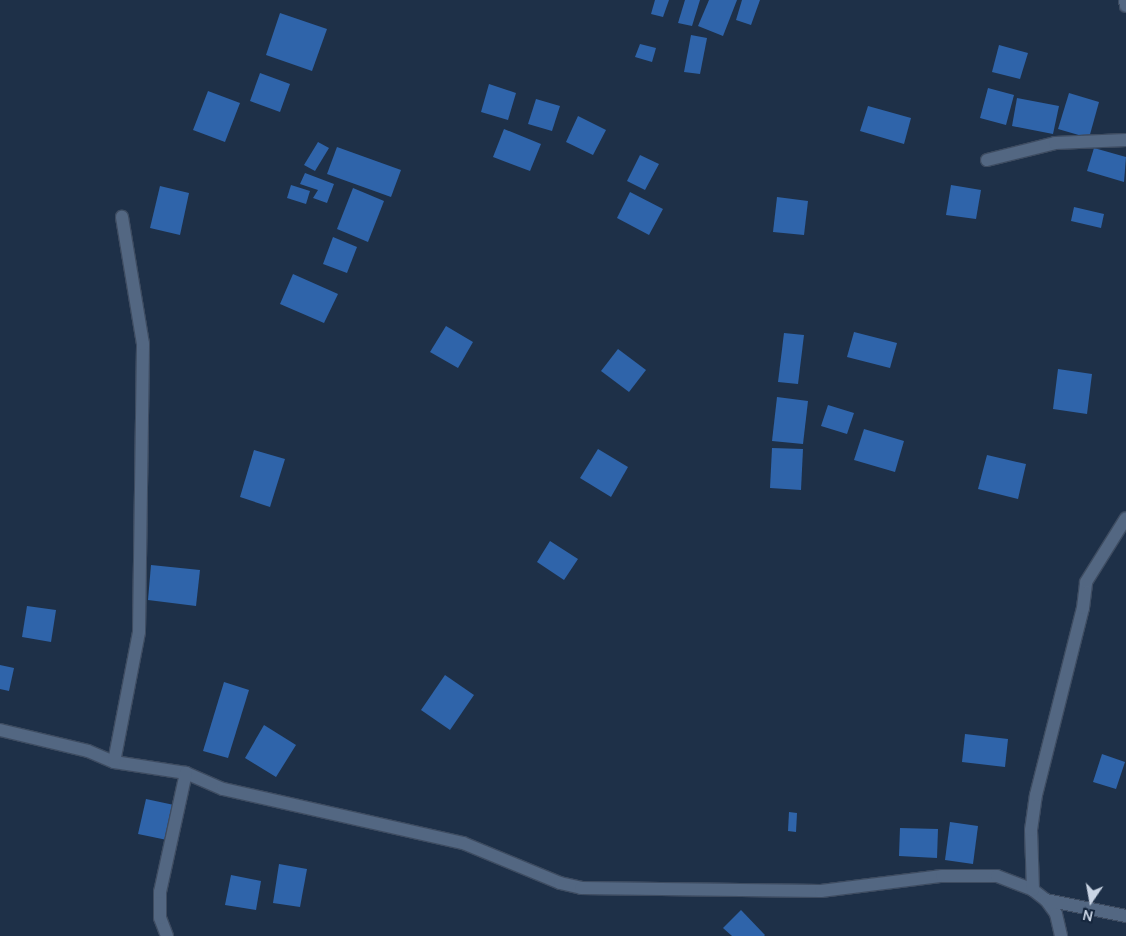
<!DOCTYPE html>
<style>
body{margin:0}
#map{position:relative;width:1126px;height:936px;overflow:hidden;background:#1e3048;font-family:Manrope,sans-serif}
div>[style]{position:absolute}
.building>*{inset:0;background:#2f64aa}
.roads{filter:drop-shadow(1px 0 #3e4c61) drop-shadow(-1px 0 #3e4c61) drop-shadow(0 1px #3e4c61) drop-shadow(0 -1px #3e4c61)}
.minor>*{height:12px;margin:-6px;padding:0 6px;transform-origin:6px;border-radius:6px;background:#536782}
span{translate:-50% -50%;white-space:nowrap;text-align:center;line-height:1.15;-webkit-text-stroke:4px #15263d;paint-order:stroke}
.north{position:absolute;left:1066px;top:876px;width:50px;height:50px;-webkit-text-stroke:4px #15263d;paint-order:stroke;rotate:192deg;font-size:14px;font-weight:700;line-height:20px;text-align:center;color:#cad5e5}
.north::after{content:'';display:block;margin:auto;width:18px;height:22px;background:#cad5e5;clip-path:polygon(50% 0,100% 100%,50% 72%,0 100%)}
</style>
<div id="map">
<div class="building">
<div style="clip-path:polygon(655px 0,669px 0,663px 17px,651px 14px)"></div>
<div style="clip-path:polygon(685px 0,700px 0,692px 26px,678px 23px)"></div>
<div style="clip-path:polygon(709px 0,737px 0,723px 36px,698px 26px)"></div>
<div style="clip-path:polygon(742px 0,760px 0,751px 25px,736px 20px)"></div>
<div style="clip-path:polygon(280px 13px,327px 29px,312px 71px,266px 55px)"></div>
<div style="clip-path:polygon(691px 35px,707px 38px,700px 74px,684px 72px)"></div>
<div style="clip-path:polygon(640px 44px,656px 48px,652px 62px,635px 57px)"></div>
<div style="clip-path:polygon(999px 45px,1028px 53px,1020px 79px,992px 72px)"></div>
<div style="clip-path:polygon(260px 73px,290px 84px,280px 112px,250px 101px)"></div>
<div style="clip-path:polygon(489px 84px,516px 93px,508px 120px,481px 112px)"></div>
<div style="clip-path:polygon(988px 88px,1014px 95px,1006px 125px,980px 118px)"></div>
<div style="clip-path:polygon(208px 91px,240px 103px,225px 142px,193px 130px)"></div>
<div style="clip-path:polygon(1069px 93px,1099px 102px,1089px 138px,1058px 129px)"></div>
<div style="clip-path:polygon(1017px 98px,1059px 106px,1053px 134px,1012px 126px)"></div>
<div style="clip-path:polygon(536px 99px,560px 106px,552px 131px,528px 124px)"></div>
<div style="clip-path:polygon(868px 106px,911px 118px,904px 144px,860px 131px)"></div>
<div style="clip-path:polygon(578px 116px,606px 130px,593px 155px,566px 142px)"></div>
<div style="clip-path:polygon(504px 129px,541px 144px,530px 171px,493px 157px)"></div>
<div style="clip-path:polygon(318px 142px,329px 148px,315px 171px,304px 165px)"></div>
<div style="clip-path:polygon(337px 147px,401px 170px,391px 197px,327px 174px)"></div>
<div style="clip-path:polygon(1094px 148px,1126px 157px,1124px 182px,1087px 171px)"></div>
<div style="clip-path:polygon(640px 155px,659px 164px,645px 190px,627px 181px)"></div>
<div style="clip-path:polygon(305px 173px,334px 184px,327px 203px,313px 198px,318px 190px,300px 184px)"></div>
<div style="clip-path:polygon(291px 185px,310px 191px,306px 204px,287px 198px)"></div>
<div style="clip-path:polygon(951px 185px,981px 190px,976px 219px,946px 215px)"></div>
<div style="clip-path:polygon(160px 186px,189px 193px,180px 235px,150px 228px)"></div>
<div style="clip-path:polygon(353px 188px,384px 201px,368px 242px,337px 229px)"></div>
<div style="clip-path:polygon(630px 192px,663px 209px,649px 235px,617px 218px)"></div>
<div style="clip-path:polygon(777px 197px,808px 201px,804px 235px,773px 232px)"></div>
<div style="clip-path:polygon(1074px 207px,1104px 214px,1101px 228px,1071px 221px)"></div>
<div style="clip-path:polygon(333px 237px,357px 247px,347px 273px,323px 264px)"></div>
<div style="clip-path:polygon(293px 274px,338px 294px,324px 323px,280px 304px)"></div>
<div style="clip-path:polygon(446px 326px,473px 342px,458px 368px,430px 352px)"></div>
<div style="clip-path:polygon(854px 332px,897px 343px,890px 368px,847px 357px)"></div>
<div style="clip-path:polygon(784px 333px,804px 335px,798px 384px,778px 382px)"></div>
<div style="clip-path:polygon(618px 349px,646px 370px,629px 392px,601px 371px)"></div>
<div style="clip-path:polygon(1058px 369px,1092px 374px,1087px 414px,1053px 409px)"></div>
<div style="clip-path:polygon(777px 397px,808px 401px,803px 444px,772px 441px)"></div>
<div style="clip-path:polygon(828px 405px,854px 413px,847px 434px,821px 426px)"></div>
<div style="clip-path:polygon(864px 429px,904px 441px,895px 472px,854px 460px)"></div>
<div style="clip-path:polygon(772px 448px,803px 449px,801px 490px,770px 488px)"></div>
<div style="clip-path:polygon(598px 449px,628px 467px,611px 497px,580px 478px)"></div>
<div style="clip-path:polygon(254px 450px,285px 459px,270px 507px,240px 497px)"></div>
<div style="clip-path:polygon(987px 455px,1026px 464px,1018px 499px,978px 489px)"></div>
<div style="clip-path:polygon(550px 541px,578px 559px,564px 580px,537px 562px)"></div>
<div style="clip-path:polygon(151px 565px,200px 570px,196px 606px,148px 600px)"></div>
<div style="clip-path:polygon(27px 606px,56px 610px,51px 642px,22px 637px)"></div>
<div style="clip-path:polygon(0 665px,14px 668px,9px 691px,0 689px)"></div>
<div style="clip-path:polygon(445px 675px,474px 695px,450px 730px,421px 710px)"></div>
<div style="clip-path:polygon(224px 682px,249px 690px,228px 758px,203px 751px)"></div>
<div style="clip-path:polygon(264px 725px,296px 745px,276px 777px,245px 758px)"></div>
<div style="clip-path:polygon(965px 734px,1008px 739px,1005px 767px,962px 762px)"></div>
<div style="clip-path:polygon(1102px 754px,1125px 762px,1116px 789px,1093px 782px)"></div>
<div style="clip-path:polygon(146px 799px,174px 805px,167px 840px,138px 834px)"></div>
<div style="clip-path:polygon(789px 812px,797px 813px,796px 832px,788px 831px)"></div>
<div style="clip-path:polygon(950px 822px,978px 826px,973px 864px,945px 860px)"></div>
<div style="clip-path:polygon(900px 828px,938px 829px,937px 858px,899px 856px)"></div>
<div style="clip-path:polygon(279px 864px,307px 869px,300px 907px,273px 903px)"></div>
<div style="clip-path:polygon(231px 875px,261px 881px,256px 910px,225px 905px)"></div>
<div style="clip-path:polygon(741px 910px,765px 935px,764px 936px,732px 936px,723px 928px)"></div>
</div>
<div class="roads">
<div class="minor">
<div style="left:1125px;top:0;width:6px;rotate:81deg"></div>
<div style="left:987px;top:160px;width:70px;rotate:-14deg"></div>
<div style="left:1055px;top:143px;width:71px;rotate:-2.4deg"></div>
<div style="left:0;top:730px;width:90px;rotate:13.4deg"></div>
<div style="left:88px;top:751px;width:28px;rotate:23deg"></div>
<div style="left:114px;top:762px;width:73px;rotate:8.7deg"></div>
<div style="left:186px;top:773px;width:40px;rotate:23.4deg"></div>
<div style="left:223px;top:789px;width:246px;rotate:12.7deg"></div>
<div style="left:463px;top:843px;width:105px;rotate:22.4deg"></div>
<div style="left:560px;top:883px;width:22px;rotate:13deg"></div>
<div style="left:581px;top:888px;width:240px;rotate:0.7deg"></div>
<div style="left:821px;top:891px;width:122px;rotate:-7.1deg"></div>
<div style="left:942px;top:876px;width:55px"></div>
<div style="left:997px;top:876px;width:39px;rotate:21deg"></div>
<div style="left:1033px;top:890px;width:16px;rotate:38deg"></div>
<div style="left:1046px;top:900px;width:17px;rotate:54deg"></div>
<div style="left:1056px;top:914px;width:23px;rotate:77deg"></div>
<div style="left:114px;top:762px;width:132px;rotate:-79.1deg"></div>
<div style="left:139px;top:632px;width:288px;rotate:-89.2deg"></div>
<div style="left:143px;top:344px;width:129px;rotate:-99.4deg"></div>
<div style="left:1033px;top:890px;width:60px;rotate:-91.9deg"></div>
<div style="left:1031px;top:830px;width:35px;rotate:-82deg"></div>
<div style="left:1036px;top:795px;width:193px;rotate:-75.9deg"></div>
<div style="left:1083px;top:608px;width:26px;rotate:-83deg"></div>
<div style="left:1086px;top:582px;width:75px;rotate:-58deg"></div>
<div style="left:1046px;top:900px;width:82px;rotate:11.3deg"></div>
<div style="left:167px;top:936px;width:19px;rotate:-111deg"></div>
<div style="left:160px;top:918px;width:26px;rotate:-90deg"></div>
<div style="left:160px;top:892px;width:122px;rotate:-77.7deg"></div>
</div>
</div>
<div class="north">N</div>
</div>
